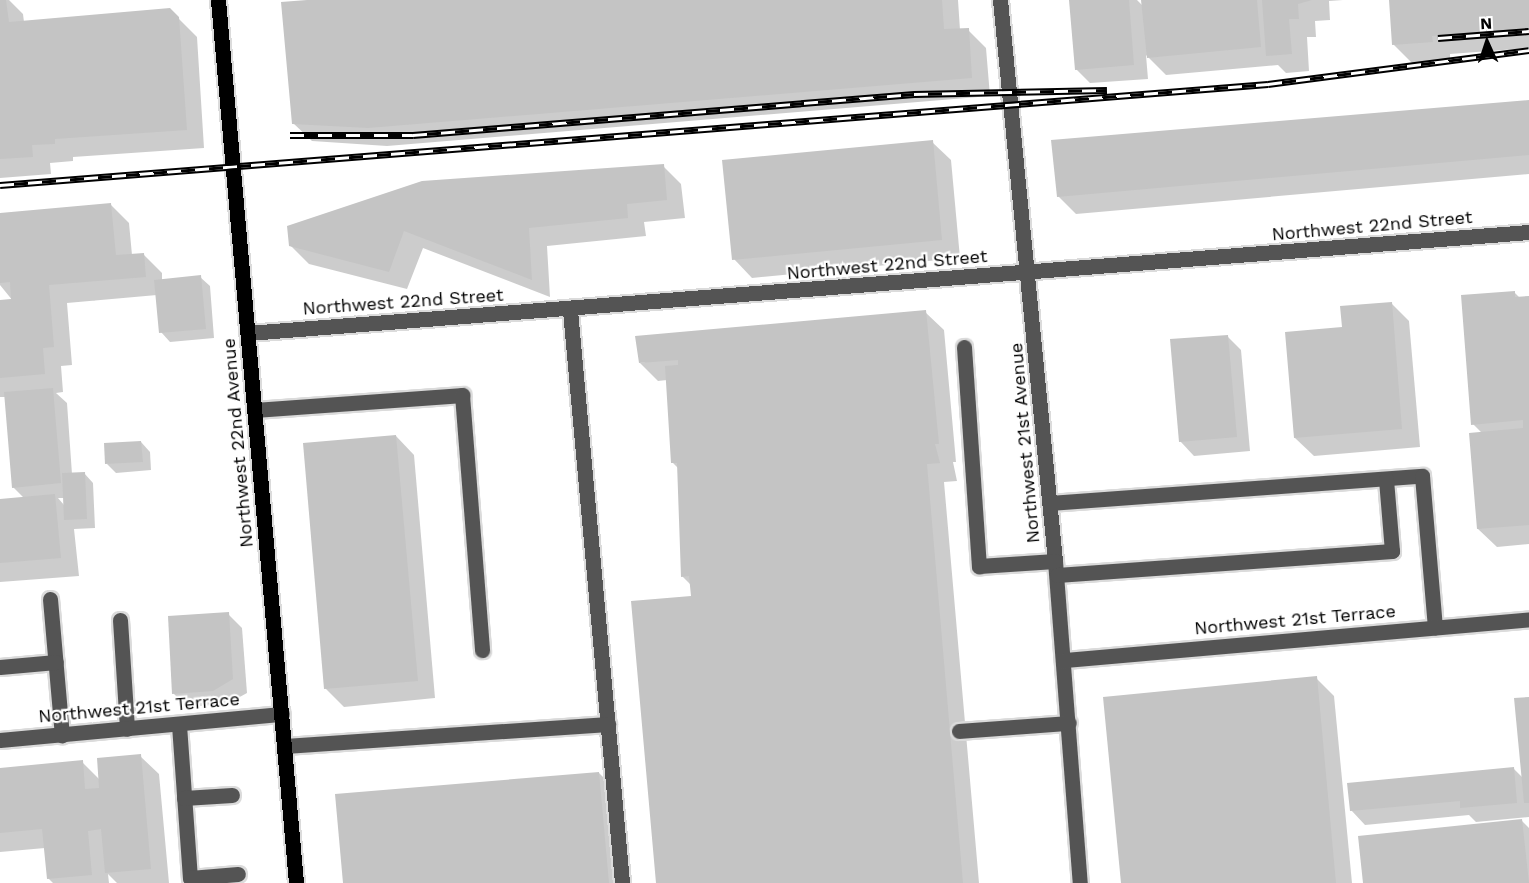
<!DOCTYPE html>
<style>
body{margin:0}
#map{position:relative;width:1529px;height:883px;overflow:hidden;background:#fff;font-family:"Work Sans",sans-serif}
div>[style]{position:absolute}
.shadow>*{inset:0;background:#0003}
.building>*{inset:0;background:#c4c4c4}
.roads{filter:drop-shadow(2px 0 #dbdbdb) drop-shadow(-2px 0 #dbdbdb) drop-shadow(0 2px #dbdbdb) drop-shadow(0 -2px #dbdbdb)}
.minor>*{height:15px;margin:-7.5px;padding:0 7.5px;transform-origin:7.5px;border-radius:7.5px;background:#545454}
.major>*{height:15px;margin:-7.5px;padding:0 7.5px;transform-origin:7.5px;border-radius:7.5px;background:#000}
.rail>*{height:7px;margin-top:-3.5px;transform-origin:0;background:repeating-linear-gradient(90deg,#fff 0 14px,#000 0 28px);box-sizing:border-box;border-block:2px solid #000}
span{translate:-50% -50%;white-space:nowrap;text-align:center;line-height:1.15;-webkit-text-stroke:4.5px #fff;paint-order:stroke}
.street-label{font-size:18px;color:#000}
.north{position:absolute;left:1457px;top:12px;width:60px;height:60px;-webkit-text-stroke:4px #fff;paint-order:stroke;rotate:357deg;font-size:16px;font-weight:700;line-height:24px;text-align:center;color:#000}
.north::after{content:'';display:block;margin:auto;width:21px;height:27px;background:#000;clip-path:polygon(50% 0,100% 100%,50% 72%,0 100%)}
</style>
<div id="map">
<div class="shadow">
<div style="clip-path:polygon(0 0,9px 0,23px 14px,24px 22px,170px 10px,197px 37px,204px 148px,73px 157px,73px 161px,50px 163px,51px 174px,0 178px)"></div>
<div style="clip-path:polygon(328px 0,958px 0,960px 30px,968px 30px,986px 48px,990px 96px,387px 146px,312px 141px,293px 123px)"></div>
<div style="clip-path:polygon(1071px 0,1137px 0,1143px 6px,1142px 0,1343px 0,1329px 1px,1330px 20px,1315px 21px,1316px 37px,1307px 37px,1309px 71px,1286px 73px,1278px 65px,1166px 75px,1146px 55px,1148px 79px,1090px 83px,1076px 69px)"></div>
<div style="clip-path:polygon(1390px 0,1529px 0,1529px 48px,1450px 54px,1450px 60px,1412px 63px,1393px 44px)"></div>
<div style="clip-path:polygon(1529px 102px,1529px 174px,1076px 214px,1058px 196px)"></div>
<div style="clip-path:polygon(932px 142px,951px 160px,960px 258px,752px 278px,734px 259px)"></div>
<div style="clip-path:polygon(663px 166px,681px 184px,685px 218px,644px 222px,646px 236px,547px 246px,550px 297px,423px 248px,407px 289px,309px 264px,290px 245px)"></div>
<div style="clip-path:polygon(evenodd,111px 205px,129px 223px,132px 255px,143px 254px,162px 273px,162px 280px,200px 277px,210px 286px,214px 338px,170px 342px,161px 332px,157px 295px,67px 303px,72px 365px,61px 366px,63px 392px,56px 393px,67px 403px,72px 474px,84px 473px,93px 483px,95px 528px,74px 529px,79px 576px,0 582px,0 500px,24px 498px,13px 487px,6px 397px,0 397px,0 302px,13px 301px,0 285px,0 214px,111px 205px,58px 498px,64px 498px,64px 505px,58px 498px)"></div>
<div style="clip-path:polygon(1514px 292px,1520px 298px,1529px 297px,1529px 544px,1497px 547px,1478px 529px,1482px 433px,1473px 424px)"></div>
<div style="clip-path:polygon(1391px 303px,1409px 321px,1420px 447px,1314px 456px,1295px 438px,1343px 328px)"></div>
<div style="clip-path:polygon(925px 312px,944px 330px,956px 462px,953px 462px,957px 481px,944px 482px,979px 883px,657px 883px,693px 597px,692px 586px,682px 576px,678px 468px,673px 463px,667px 380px,658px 381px,640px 363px)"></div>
<div style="clip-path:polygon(1227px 336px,1241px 350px,1250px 451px,1194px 456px,1180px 441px)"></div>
<div style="clip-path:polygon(396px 436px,414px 455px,435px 698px,344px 707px,325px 688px)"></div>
<div style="clip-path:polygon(141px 442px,150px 452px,151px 470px,116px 473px,107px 464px)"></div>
<div style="clip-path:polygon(228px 614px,242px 628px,247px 693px,227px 704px,187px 707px,173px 693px)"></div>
<div style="clip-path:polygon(1316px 678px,1334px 696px,1352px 883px,1122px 883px)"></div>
<div style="clip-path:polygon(1529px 699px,1529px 817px,1476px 822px,1469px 815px,1365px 825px,1351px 810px,1513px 768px,1523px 778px)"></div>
<div style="clip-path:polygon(140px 756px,159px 774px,169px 883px,117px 883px,108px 874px,109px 883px,53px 883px,48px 878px,45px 848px,0 852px,0 769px,82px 762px,100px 780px)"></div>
<div style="clip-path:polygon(599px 773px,617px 791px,625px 883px,344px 883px)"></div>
<div style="clip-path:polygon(1522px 821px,1529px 828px,1529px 883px,1365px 883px)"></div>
</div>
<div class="building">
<div style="clip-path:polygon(0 0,6px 0,9px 22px,170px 8px,179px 17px,187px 130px,55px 139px,55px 144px,32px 145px,33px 157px,0 159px)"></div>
<div style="clip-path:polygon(307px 0,942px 0,944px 29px,969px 28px,972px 78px,368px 128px,292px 124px,281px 2px)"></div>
<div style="clip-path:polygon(1069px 0,1129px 0,1134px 65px,1075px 70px)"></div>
<div style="clip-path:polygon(1141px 0,1257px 0,1261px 47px,1147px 58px)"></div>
<div style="clip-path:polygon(1262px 0,1312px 0,1298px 4px,1299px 19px,1289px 19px,1292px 54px,1266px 56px)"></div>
<div style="clip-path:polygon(1389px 0,1529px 0,1529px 29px,1432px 36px,1433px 42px,1392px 45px)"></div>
<div style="clip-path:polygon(1529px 100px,1529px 155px,1057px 197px,1051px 140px)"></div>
<div style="clip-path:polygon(933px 140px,942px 240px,732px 260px,722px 160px)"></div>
<div style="clip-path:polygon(664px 164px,667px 200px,627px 204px,628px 218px,529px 228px,532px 280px,404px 231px,389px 272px,289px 246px,287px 226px,422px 181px)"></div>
<div style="clip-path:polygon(111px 203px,116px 255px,144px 253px,146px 277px,49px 285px,54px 347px,43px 348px,45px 374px,0 378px,0 300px,11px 299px,10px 282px,0 283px,0 213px)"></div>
<div style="clip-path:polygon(201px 275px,206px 329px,159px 333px,154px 280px)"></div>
<div style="clip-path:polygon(1515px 291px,1515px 297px,1529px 296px,1529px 525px,1477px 529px,1469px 433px,1523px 428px,1523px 420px,1471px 425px,1461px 295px)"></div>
<div style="clip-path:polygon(1392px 302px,1402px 429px,1294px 438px,1285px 332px,1342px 327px,1340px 306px)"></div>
<div style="clip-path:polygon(926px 310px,939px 444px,935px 444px,940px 463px,927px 464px,963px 883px,656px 883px,631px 601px,691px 596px,689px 576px,681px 577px,677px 463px,671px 463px,665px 366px,678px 365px,678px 360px,639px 363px,635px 336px)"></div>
<div style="clip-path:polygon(1228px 335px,1237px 437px,1179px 442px,1170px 339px)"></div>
<div style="clip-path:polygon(53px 388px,61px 483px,12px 488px,4px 392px)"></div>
<div style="clip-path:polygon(396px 435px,418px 681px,324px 689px,303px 443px)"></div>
<div style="clip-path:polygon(141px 441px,143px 462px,105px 464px,104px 443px)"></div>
<div style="clip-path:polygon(85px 472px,87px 519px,64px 520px,62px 473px)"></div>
<div style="clip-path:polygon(55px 494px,61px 558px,0 563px,0 499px)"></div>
<div style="clip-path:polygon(229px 612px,233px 679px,213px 691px,172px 694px,168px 616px)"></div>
<div style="clip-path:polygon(1317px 676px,1336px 883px,1121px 883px,1103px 697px)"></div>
<div style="clip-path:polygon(1529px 697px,1529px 803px,1524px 803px,1514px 698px)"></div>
<div style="clip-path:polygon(141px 754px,151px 869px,105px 873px,101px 829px,88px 831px,92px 875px,47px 879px,42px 829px,0 833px,0 768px,83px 760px,85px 789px,99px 788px,97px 758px)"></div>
<div style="clip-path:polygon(1514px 767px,1517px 803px,1460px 808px,1460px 801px,1350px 811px,1347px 783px)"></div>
<div style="clip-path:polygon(599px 772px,609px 883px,343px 883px,335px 794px)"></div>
<div style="clip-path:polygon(1522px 819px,1529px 883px,1363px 883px,1358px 836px)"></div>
</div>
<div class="roads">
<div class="minor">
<div style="left:1000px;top:0;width:564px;rotate:84.4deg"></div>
<div style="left:1055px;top:561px;width:323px;rotate:85.6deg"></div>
<div style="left:570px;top:310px;width:575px;rotate:84.81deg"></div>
<div style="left:248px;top:333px;width:1285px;rotate:-4.51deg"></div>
<div style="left:964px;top:347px;width:220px;rotate:86.1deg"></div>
<div style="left:979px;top:566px;width:76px;rotate:-3.8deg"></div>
<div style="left:255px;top:410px;width:208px;rotate:-4.1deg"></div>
<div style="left:462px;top:395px;width:256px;rotate:85.5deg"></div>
<div style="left:1050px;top:503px;width:373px;rotate:-4.2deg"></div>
<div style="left:1422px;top:476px;width:152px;rotate:85.1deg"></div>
<div style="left:1057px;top:575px;width:336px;rotate:-4.1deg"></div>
<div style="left:1392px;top:551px;width:72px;rotate:-94.8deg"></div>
<div style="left:50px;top:599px;width:137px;rotate:85deg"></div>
<div style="left:120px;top:620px;width:109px;rotate:86.3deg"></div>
<div style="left:1064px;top:660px;width:467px;rotate:-5deg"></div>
<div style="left:0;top:667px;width:56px;rotate:-5.1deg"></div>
<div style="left:179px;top:725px;width:153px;rotate:85.9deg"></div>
<div style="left:190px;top:878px;width:48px;rotate:-4.8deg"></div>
<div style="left:959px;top:731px;width:110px;rotate:-4.2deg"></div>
<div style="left:0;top:740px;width:283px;rotate:-5.3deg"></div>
<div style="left:285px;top:746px;width:324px;rotate:-3.9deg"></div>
<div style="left:184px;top:798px;width:48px;rotate:-3.6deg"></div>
</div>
<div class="major">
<div style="left:218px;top:0;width:886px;rotate:84.95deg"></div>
</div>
</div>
<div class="rail">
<div style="left:1438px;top:38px;width:91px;rotate:-4.4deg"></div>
<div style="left:290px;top:135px;width:123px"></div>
<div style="left:413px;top:135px;width:503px;rotate:-4.68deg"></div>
<div style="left:914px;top:94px;width:193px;rotate:-1.2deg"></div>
<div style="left:0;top:185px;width:1272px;rotate:-4.55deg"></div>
<div style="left:1268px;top:84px;width:263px;rotate:-7.4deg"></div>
</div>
<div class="street-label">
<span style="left:1372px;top:226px;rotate:-5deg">Northwest 22nd Street</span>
<span style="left:887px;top:265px;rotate:-5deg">Northwest 22nd Street</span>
<span style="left:403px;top:302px;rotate:-4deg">Northwest 22nd Street</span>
<span style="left:238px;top:443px;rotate:-95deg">Northwest 22nd Avenue</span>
<span style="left:1025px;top:443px;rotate:-95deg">Northwest 21st Avenue</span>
<span style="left:1295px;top:620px;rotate:-5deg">Northwest 21st Terrace</span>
<span style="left:139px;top:708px;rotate:-5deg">Northwest 21st Terrace</span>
</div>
<div class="north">N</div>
</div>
